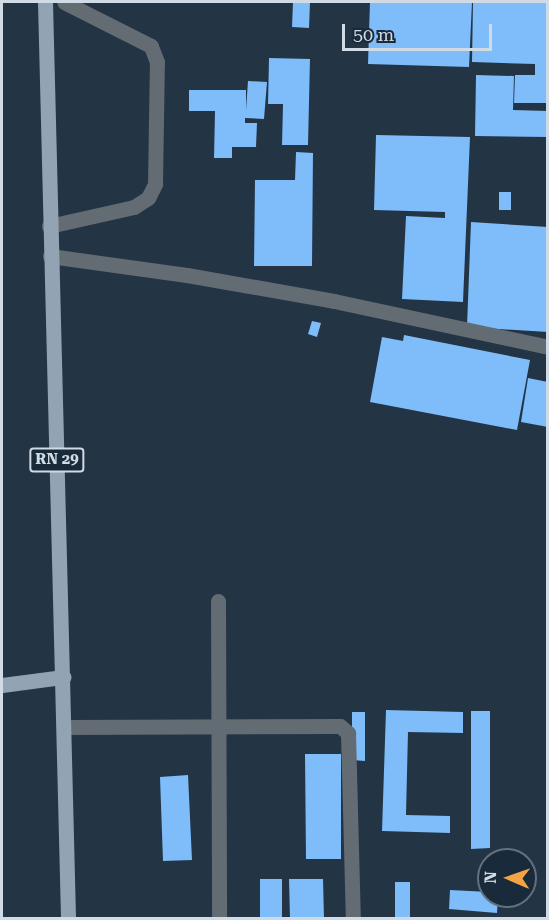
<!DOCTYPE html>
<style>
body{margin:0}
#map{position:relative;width:549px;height:920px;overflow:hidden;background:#233444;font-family:"Roboto Serif",serif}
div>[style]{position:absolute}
.building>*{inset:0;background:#7ebcfa}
.minor>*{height:15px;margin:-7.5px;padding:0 7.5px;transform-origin:7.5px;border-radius:7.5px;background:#636b73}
.major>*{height:15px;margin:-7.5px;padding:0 7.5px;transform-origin:7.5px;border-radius:7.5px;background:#92a3b4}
span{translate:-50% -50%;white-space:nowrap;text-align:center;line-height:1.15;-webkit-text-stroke:6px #192a3a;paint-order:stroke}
.shield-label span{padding:2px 4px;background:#192a3a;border:2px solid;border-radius:4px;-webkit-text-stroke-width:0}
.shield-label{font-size:15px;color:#d1dbe6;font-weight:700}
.frame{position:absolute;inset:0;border:3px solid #d1dbe6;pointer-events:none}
.north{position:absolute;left:477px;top:848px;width:60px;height:60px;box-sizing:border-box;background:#192a3a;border:2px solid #63717f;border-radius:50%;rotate:272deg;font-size:16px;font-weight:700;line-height:24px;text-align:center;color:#d1dbe6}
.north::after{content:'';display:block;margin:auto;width:21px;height:27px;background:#f2a542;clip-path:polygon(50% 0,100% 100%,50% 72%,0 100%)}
.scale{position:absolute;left:342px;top:24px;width:150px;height:27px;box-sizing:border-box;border:3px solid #d1dbe6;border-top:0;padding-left:8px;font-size:18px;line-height:21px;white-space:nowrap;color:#d1dbe6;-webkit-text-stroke:4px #192a3a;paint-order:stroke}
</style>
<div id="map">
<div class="building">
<div style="clip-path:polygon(293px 2px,310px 2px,309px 28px,292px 27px)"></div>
<div style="clip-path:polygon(370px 2px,472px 2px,469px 67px,368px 64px)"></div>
<div style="clip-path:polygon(473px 2px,548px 2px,548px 103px,514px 103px,515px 75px,535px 75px,535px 64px,472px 62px)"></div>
<div style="clip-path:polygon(269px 58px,310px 59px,308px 145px,282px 145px,283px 104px,268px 104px)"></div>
<div style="clip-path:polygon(476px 75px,514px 76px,513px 110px,548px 111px,548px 137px,475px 136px)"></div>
<div style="clip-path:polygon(248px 81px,267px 82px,264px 119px,245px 118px,245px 123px,257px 123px,256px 147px,232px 147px,232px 158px,214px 158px,215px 111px,189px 111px,189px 90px,246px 90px,246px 110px)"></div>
<div style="clip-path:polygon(376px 135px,470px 137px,463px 302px,402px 299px,406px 216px,445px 218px,445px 212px,374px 210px)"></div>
<div style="clip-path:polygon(296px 152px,313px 153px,312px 266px,254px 266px,255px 180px,295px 180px)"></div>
<div style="clip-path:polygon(499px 192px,511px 192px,511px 210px,499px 210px)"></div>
<div style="clip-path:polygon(471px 222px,548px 227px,548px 332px,467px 327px)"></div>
<div style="clip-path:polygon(312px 321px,321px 323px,317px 337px,308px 334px)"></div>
<div style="clip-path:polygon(404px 335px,530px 360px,517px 430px,370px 402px,382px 337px,403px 341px)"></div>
<div style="clip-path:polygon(528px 378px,548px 382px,548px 427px,521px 422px)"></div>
<div style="clip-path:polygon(386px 710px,463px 712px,463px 733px,408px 732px,406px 815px,450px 816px,450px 833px,382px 831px)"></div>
<div style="clip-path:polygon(471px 711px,490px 711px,490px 848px,471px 849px)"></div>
<div style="clip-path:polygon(352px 712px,365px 712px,365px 761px,352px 760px)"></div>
<div style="clip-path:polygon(305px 754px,341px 754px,341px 859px,306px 859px)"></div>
<div style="clip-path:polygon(188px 775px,192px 860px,163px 861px,160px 777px)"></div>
<div style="clip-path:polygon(260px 879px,282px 879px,282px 918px,260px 918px)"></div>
<div style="clip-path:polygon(289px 879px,323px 879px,324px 918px,290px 918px)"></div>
<div style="clip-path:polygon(395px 882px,410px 882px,410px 918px,395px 918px)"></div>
<div style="clip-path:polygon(450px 890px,489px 892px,489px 896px,498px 896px,497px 913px,449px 909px)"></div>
</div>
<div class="minor">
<div style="left:49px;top:226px;width:87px;rotate:-12.6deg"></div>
<div style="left:134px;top:207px;width:17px;rotate:-33deg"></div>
<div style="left:148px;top:198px;width:16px;rotate:-63deg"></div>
<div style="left:155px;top:184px;width:122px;rotate:-89.1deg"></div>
<div style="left:157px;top:62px;width:17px;rotate:-111deg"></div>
<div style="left:151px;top:46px;width:97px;rotate:-153.2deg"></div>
<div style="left:50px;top:256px;width:138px;rotate:7.9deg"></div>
<div style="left:187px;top:275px;width:149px;rotate:10deg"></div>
<div style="left:334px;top:301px;width:219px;rotate:12.1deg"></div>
<div style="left:218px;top:601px;width:317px;rotate:89.8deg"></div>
<div style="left:64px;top:727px;width:276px;rotate:-0.2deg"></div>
<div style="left:340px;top:726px;width:11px;rotate:41deg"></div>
<div style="left:348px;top:733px;width:185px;rotate:88.5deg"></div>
</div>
<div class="major">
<div style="left:45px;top:2px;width:916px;rotate:88.56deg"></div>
<div style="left:2px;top:685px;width:62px;rotate:-7.5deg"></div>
</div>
<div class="shield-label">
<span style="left:57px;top:460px">RN 29</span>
</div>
<div class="frame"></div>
<div class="north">N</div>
<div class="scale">50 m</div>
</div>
